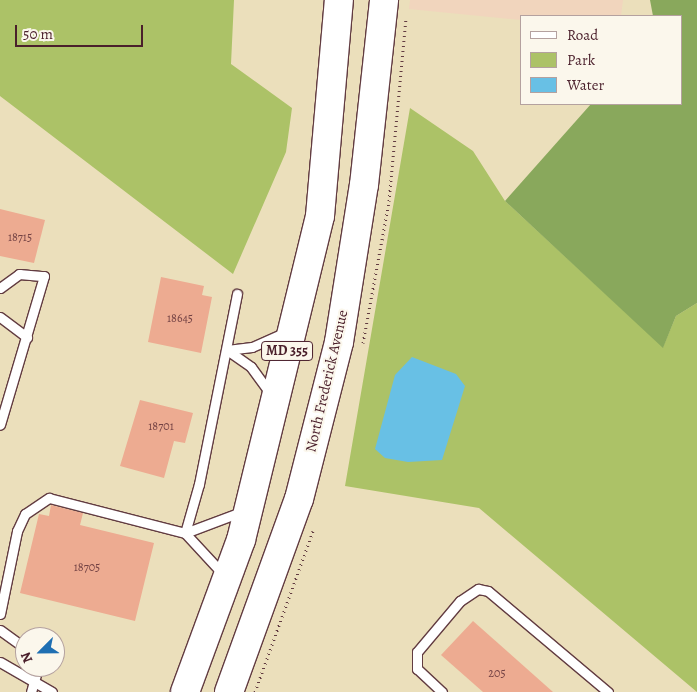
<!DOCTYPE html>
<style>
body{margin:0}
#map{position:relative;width:697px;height:692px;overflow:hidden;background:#ebdfbb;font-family:Alegreya,serif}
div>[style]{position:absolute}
.built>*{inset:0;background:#f1d5bd}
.green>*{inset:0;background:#acc267}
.forest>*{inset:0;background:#89a85c}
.water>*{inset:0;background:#68c0e5}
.building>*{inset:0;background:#edab91}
.path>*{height:3px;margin-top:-1.5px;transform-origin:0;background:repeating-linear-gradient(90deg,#623c41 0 1px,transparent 0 5px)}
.roads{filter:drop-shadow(1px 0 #623c41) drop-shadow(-1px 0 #623c41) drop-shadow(0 1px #623c41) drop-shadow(0 -1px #623c41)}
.lane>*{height:9px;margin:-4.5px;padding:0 4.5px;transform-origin:4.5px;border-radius:4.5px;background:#fff}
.primary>*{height:28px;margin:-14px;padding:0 14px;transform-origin:14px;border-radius:14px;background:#fff}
span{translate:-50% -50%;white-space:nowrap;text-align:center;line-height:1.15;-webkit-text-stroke:4px #fbf7ec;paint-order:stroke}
.number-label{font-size:12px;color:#734244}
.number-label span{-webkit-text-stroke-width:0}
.shield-label span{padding:1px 4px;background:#fbf7ec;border:1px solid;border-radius:4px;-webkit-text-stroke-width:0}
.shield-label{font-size:14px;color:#4a1f2b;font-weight:700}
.street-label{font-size:15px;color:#4a1f2b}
.legend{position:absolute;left:520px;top:15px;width:162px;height:90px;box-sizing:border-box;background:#fbf7ec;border:1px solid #b4a19f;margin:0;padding:6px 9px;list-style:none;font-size:15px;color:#4a1f2b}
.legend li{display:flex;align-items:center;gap:10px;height:25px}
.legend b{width:25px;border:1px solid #b4a19f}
.north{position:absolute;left:15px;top:627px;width:50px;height:50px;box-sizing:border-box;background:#fbf7ec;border:1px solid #b4a19f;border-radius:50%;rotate:247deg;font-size:14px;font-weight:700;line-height:20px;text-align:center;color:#4a1f2b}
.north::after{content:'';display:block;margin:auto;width:18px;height:22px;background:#1f6fb2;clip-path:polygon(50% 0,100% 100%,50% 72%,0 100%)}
.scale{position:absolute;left:15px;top:25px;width:128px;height:22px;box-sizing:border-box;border:2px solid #4a1f2b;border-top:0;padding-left:6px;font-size:15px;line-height:18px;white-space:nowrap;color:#4a1f2b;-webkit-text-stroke:4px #fbf7ec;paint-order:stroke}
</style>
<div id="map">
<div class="built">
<div style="clip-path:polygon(410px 0,623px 0,621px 16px,521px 20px,409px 9px)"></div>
</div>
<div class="green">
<div style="clip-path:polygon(0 0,234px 0,231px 64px,292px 108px,286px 152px,233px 274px,0 96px)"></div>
<div style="clip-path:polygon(410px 108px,473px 151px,505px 201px,663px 347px,676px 316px,697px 303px,697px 692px,479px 508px,345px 486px)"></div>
</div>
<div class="forest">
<div style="clip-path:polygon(650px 0,697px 0,697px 303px,676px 316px,663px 348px,505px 201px,591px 104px,681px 104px,681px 16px,653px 16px)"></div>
</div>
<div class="water">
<div style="clip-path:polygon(412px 357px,456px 374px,465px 386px,442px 460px,408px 462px,385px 458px,375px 449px,395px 375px)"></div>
</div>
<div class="building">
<div style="clip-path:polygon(0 209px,45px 220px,34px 263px,0 256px)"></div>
<div style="clip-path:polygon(161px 277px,204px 286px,202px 295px,212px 297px,201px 353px,148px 342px)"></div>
<div style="clip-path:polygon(140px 400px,193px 413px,185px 443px,174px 441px,164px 478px,120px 466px)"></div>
<div style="clip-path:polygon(51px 505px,83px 513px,80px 525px,154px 543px,135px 621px,20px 593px,39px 514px,49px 516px)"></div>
<div style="clip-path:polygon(473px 621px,553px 692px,483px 692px,441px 655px)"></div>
</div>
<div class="path">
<div style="left:363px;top:343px;width:144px;rotate:-79.6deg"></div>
<div style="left:389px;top:201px;width:184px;rotate:-84.7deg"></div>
<div style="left:255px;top:692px;width:171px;rotate:-70.2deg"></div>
</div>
<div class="roads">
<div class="lane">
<div style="left:0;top:288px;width:24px;rotate:-36deg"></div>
<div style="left:19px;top:274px;width:25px;rotate:5deg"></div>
<div style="left:44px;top:276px;width:155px;rotate:106.5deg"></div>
<div style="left:0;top:317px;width:34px;rotate:37deg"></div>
<div style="left:227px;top:350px;width:29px;rotate:35deg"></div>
<div style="left:251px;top:367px;width:32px;rotate:54deg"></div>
<div style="left:227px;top:350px;width:25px;rotate:-7deg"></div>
<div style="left:252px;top:347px;width:35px;rotate:-24deg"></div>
<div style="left:185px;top:533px;width:60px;rotate:-20.6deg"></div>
<div style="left:185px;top:533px;width:56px;rotate:47.2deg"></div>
<div style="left:0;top:614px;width:85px;rotate:-78.4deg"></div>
<div style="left:17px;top:531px;width:19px;rotate:-65deg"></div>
<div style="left:25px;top:514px;width:29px;rotate:-34deg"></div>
<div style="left:49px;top:498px;width:140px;rotate:14.4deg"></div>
<div style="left:185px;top:533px;width:51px;rotate:-74.1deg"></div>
<div style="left:199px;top:484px;width:194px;rotate:-78.7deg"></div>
<div style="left:0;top:630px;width:31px;rotate:36deg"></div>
<div style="left:0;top:662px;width:60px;rotate:30deg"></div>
<div style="left:31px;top:692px;width:26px;rotate:-74deg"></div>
<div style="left:442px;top:692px;width:34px;rotate:-137deg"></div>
<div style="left:417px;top:669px;width:17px;rotate:-90deg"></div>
<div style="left:417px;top:652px;width:67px;rotate:-49.9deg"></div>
<div style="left:460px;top:601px;width:22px;rotate:-34deg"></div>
<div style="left:478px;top:589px;width:10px;rotate:11deg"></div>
<div style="left:488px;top:591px;width:157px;rotate:40.1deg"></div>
</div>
<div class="primary">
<div style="left:185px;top:692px;width:162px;rotate:-69.8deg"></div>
<div style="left:241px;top:540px;width:333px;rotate:-76.3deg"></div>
<div style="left:320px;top:216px;width:217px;rotate:-85deg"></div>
<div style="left:229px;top:692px;width:205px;rotate:-70.1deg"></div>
<div style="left:299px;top:499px;width:162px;rotate:-75.7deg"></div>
<div style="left:339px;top:342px;width:159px;rotate:-81deg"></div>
<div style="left:364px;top:185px;width:186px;rotate:-83.8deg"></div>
</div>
</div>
<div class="number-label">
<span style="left:20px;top:238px">18715</span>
<span style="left:180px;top:319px">18645</span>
<span style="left:161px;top:427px">18701</span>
<span style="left:87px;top:568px">18705</span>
<span style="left:497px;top:674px">205</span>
</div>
<div class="shield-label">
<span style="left:287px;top:351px">MD 355</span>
</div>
<div class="street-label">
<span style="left:327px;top:381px;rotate:-77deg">North Frederick Avenue</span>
</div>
<ul class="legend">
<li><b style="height:6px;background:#fff"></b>Road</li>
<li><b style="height:14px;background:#acc267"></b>Park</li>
<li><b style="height:14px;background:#68c0e5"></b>Water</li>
</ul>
<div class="north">N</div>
<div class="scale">50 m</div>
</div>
